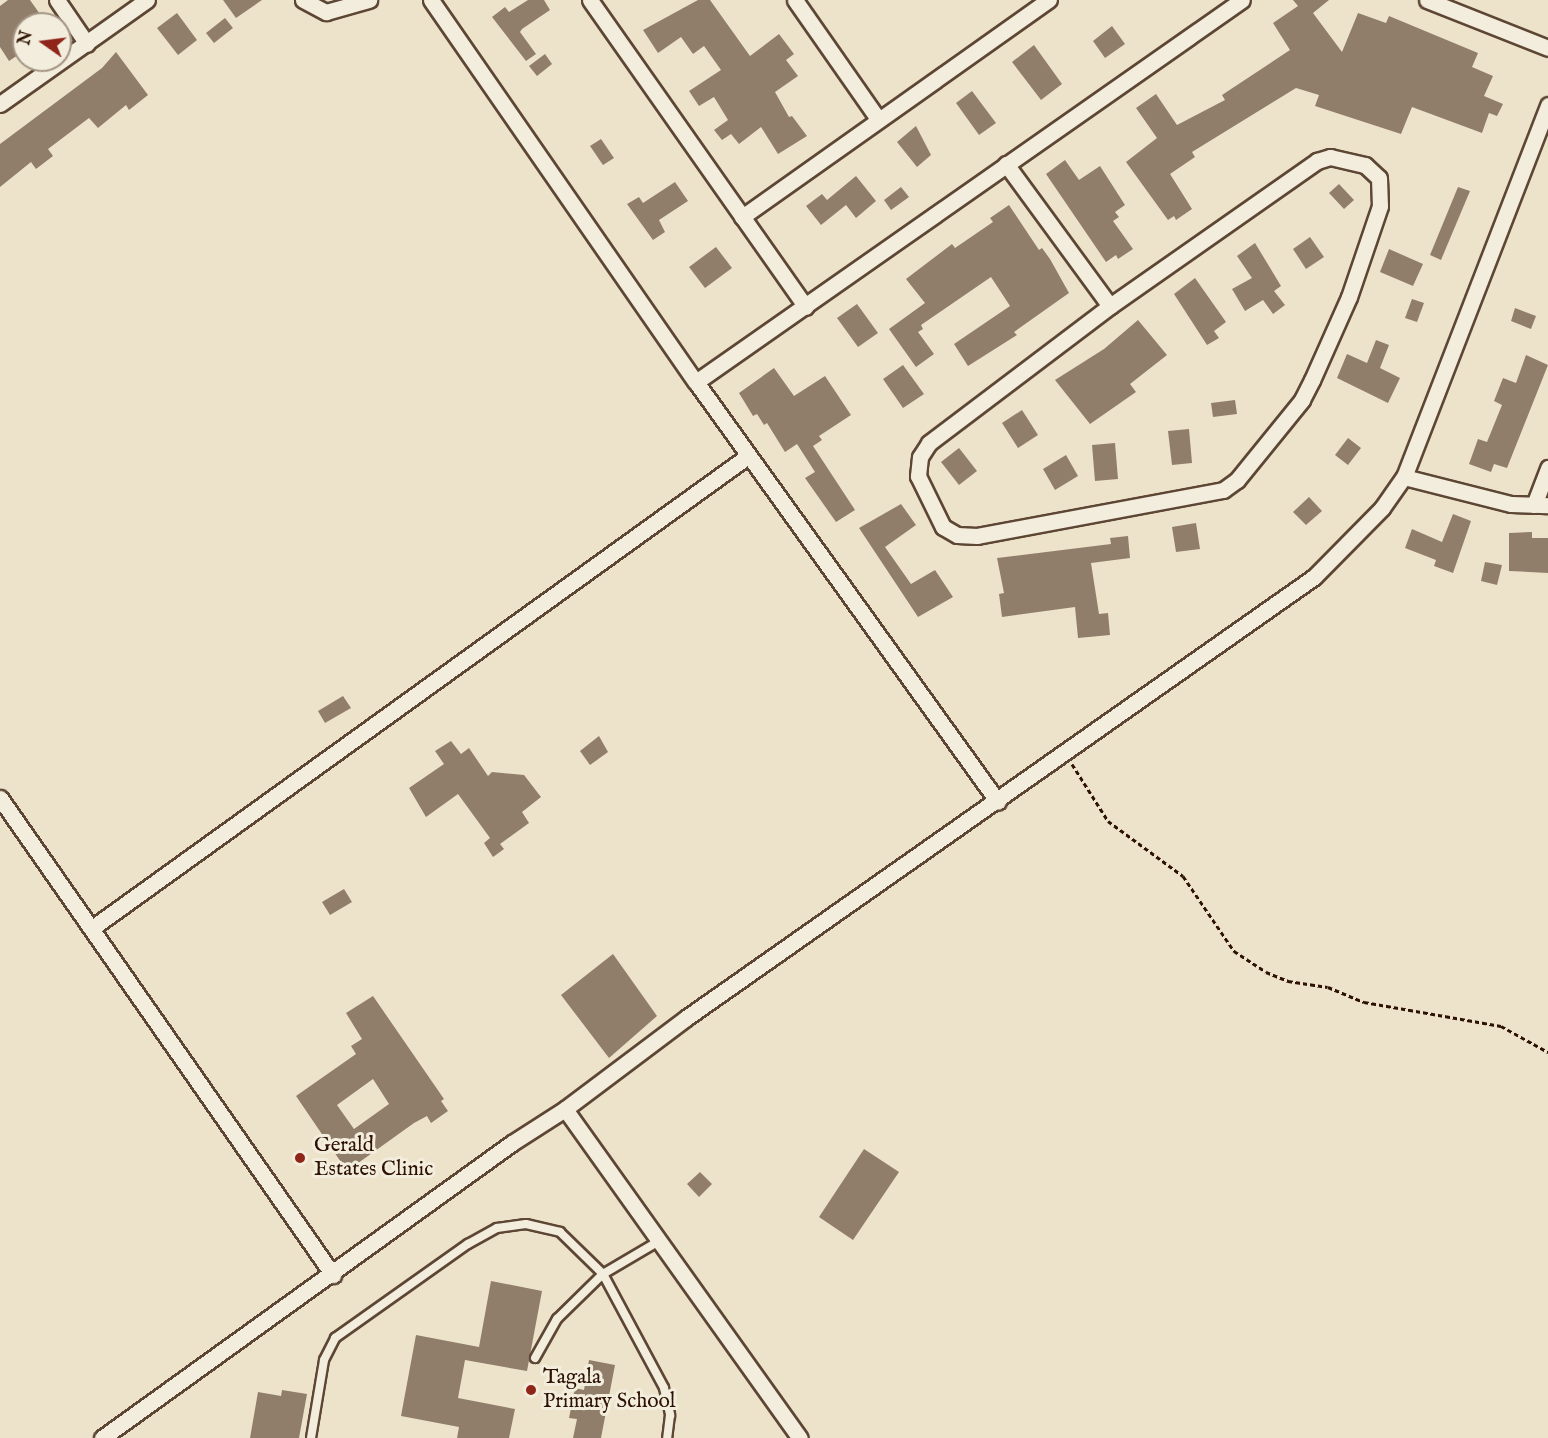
<!DOCTYPE html>
<style>
body{margin:0}
#map{position:relative;width:1548px;height:1438px;overflow:hidden;background:#ede3ca;font-family:"IM FELL English",serif}
div>[style]{position:absolute}
.building>*{inset:0;background:#917e6a}
.path>*{height:3px;margin-top:-1.5px;transform-origin:0;background:repeating-linear-gradient(90deg,#2d1102 0 4.5px,transparent 0 7.5px)}
.roads{filter:drop-shadow(2px 0 #5d4634) drop-shadow(-2px 0 #5d4634) drop-shadow(0 2px #5d4634) drop-shadow(0 -2px #5d4634)}
.lane>*{height:8px;margin:-4px;padding:0 4px;transform-origin:4px;border-radius:4px;background:#f3eddd}
.street>*{height:15px;margin:-7.5px;padding:0 7.5px;transform-origin:7.5px;border-radius:7.5px;background:#f3eddd}
.dots>*{width:16px;height:16px;translate:-50% -50%;box-sizing:border-box;border:3px solid #f3eddd;border-radius:50%}
span{translate:-50% -50%;white-space:nowrap;text-align:center;line-height:1.15;-webkit-text-stroke:6px #f3eddd;paint-order:stroke}
.poi-label{font-size:21px;color:#2d1102}
.left{translate:0 -50%;text-align:left}
.north{position:absolute;left:12px;top:12px;width:60px;height:60px;box-sizing:border-box;background:#f3eddd;border:2px solid #a49585;border-radius:50%;rotate:284deg;font-size:16px;font-weight:700;line-height:24px;text-align:center;color:#2d1102}
.north::after{content:'';display:block;margin:auto;width:21px;height:27px;background:#8f2418;clip-path:polygon(50% 0,100% 100%,50% 72%,0 100%)}
</style>
<div id="map">
<div class="building">
<div style="clip-path:polygon(8px 0,30px 0,47px 24px,24px 24px,24px 51px,9px 61px,0 47px,0 6px)"></div>
<div style="clip-path:polygon(223px 0,262px 0,236px 18px)"></div>
<div style="clip-path:polygon(528px 0,544px 0,550px 10px,522px 29px,520px 32px,536px 54px,526px 61px,492px 17px,505px 7px,509px 12px)"></div>
<div style="clip-path:polygon(698px 0,710px 0,750px 56px,779px 34px,794px 54px,786px 60px,798px 76px,775px 92px,789px 117px,792px 116px,807px 136px,778px 154px,761px 127px,739px 144px,731px 134px,722px 140px,714px 130px,728px 120px,714px 97px,699px 106px,689px 91px,721px 70px,704px 46px,693px 54px,681px 37px,658px 53px,643px 30px)"></div>
<div style="clip-path:polygon(1293px 0,1329px 0,1313px 13px,1342px 52px,1358px 13px,1386px 23px,1389px 16px,1478px 53px,1472px 67px,1493px 76px,1484px 96px,1503px 104px,1497px 116px,1489px 113px,1482px 133px,1412px 107px,1401px 134px,1315px 106px,1319px 95px,1296px 88px,1192px 152px,1195px 157px,1170px 174px,1192px 209px,1176px 220px,1174px 216px,1168px 220px,1126px 162px,1157px 138px,1136px 108px,1156px 94px,1177px 125px,1225px 100px,1222px 95px,1290px 50px,1273px 23px,1298px 6px)"></div>
<div style="clip-path:polygon(177px 13px,197px 40px,178px 55px,157px 28px)"></div>
<div style="clip-path:polygon(225px 18px,233px 28px,214px 43px,206px 33px)"></div>
<div style="clip-path:polygon(1112px 26px,1125px 44px,1105px 58px,1093px 41px)"></div>
<div style="clip-path:polygon(1034px 45px,1062px 84px,1041px 100px,1012px 62px)"></div>
<div style="clip-path:polygon(116px 52px,148px 95px,129px 110px,126px 105px,98px 128px,89px 118px,48px 149px,53px 156px,36px 169px,31px 162px,0 187px,0 144px,102px 68px)"></div>
<div style="clip-path:polygon(545px 54px,552px 64px,537px 76px,529px 66px)"></div>
<div style="clip-path:polygon(972px 91px,996px 123px,979px 135px,956px 103px)"></div>
<div style="clip-path:polygon(916px 126px,931px 155px,917px 167px,897px 142px)"></div>
<div style="clip-path:polygon(601px 139px,614px 158px,603px 165px,590px 146px)"></div>
<div style="clip-path:polygon(1065px 160px,1079px 180px,1100px 166px,1125px 205px,1115px 212px,1119px 217px,1113px 221px,1133px 249px,1118px 259px,1116px 255px,1106px 262px,1046px 174px)"></div>
<div style="clip-path:polygon(856px 176px,876px 201px,856px 218px,846px 205px,821px 225px,806px 206px,822px 194px,827px 200px)"></div>
<div style="clip-path:polygon(675px 182px,688px 201px,659px 220px,665px 232px,653px 240px,627px 204px,639px 197px,643px 203px)"></div>
<div style="clip-path:polygon(1339px 184px,1354px 200px,1344px 209px,1329px 193px)"></div>
<div style="clip-path:polygon(901px 187px,909px 197px,891px 210px,884px 200px)"></div>
<div style="clip-path:polygon(1458px 187px,1470px 191px,1441px 260px,1430px 255px)"></div>
<div style="clip-path:polygon(1009px 205px,1039px 250px,1042px 248px,1050px 259px,1069px 293px,1014px 332px,1017px 335px,968px 366px,954px 344px,1010px 306px,991px 277px,921px 325px,923px 329px,918px 332px,934px 354px,916px 367px,889px 329px,925px 303px,906px 279px,952px 244px,955px 248px,993px 222px,990px 218px)"></div>
<div style="clip-path:polygon(1310px 237px,1324px 257px,1306px 269px,1293px 249px)"></div>
<div style="clip-path:polygon(1255px 243px,1281px 286px,1274px 291px,1285px 305px,1273px 314px,1263px 300px,1245px 311px,1232px 289px,1252px 278px,1237px 256px)"></div>
<div style="clip-path:polygon(716px 247px,732px 268px,705px 288px,689px 267px)"></div>
<div style="clip-path:polygon(1389px 249px,1423px 264px,1413px 286px,1380px 272px)"></div>
<div style="clip-path:polygon(1195px 278px,1226px 322px,1214px 331px,1219px 338px,1207px 345px,1174px 294px)"></div>
<div style="clip-path:polygon(1412px 299px,1424px 303px,1417px 322px,1405px 318px)"></div>
<div style="clip-path:polygon(857px 304px,878px 333px,858px 347px,837px 318px)"></div>
<div style="clip-path:polygon(1515px 308px,1536px 316px,1531px 329px,1511px 321px)"></div>
<div style="clip-path:polygon(1138px 320px,1167px 355px,1130px 384px,1136px 392px,1090px 424px,1055px 380px,1104px 349px)"></div>
<div style="clip-path:polygon(1376px 340px,1389px 345px,1380px 368px,1400px 378px,1388px 403px,1337px 378px,1347px 354px,1367px 363px)"></div>
<div style="clip-path:polygon(1526px 355px,1548px 365px,1507px 468px,1494px 464px,1491px 472px,1469px 464px,1478px 439px,1487px 442px,1502px 405px,1494px 401px,1503px 378px,1516px 383px)"></div>
<div style="clip-path:polygon(903px 365px,924px 394px,903px 408px,883px 379px)"></div>
<div style="clip-path:polygon(774px 368px,794px 396px,825px 376px,851px 415px,819px 436px,822px 440px,813px 446px,855px 510px,836px 522px,805px 478px,815px 472px,797px 444px,785px 452px,767px 423px,764px 425px,757px 414px,753px 416px,739px 393px)"></div>
<div style="clip-path:polygon(1235px 400px,1237px 414px,1213px 417px,1211px 403px)"></div>
<div style="clip-path:polygon(1022px 410px,1038px 435px,1018px 448px,1002px 423px)"></div>
<div style="clip-path:polygon(1189px 429px,1192px 463px,1172px 465px,1168px 431px)"></div>
<div style="clip-path:polygon(1348px 438px,1361px 448px,1348px 465px,1335px 455px)"></div>
<div style="clip-path:polygon(1115px 443px,1118px 479px,1095px 481px,1092px 445px)"></div>
<div style="clip-path:polygon(959px 448px,977px 471px,959px 485px,941px 462px)"></div>
<div style="clip-path:polygon(1066px 455px,1078px 476px,1055px 490px,1043px 469px)"></div>
<div style="clip-path:polygon(1309px 497px,1322px 511px,1306px 525px,1293px 512px)"></div>
<div style="clip-path:polygon(901px 504px,916px 525px,885px 547px,911px 584px,935px 570px,953px 597px,918px 617px,859px 528px)"></div>
<div style="clip-path:polygon(1453px 514px,1471px 521px,1453px 573px,1434px 566px,1436px 560px,1405px 548px,1412px 529px,1442px 542px)"></div>
<div style="clip-path:polygon(1196px 523px,1200px 549px,1176px 552px,1172px 527px)"></div>
<div style="clip-path:polygon(1532px 532px,1532px 538px,1548px 538px,1548px 573px,1509px 571px,1509px 533px)"></div>
<div style="clip-path:polygon(1128px 536px,1130px 558px,1091px 563px,1099px 614px,1108px 613px,1110px 635px,1078px 638px,1075px 607px,1002px 617px,999px 594px,1004px 593px,997px 558px,1111px 544px,1110px 538px)"></div>
<div style="clip-path:polygon(1485px 562px,1502px 565px,1497px 585px,1481px 581px)"></div>
<div style="clip-path:polygon(343px 696px,351px 708px,325px 723px,318px 711px)"></div>
<div style="clip-path:polygon(599px 736px,608px 752px,590px 765px,580px 751px)"></div>
<div style="clip-path:polygon(451px 741px,461px 754px,469px 748px,488px 776px,492px 772px,524px 775px,541px 797px,522px 812px,529px 823px,500px 844px,504px 849px,493px 857px,484px 843px,490px 838px,458px 794px,426px 817px,409px 788px,444px 764px,435px 751px)"></div>
<div style="clip-path:polygon(344px 889px,352px 902px,330px 915px,322px 902px)"></div>
<div style="clip-path:polygon(613px 954px,657px 1016px,609px 1058px,561px 995px)"></div>
<div style="clip-path:polygon(evenodd,373px 996px,444px 1099px,441px 1101px,448px 1111px,431px 1123px,427px 1116px,414px 1123px,347px 1171px,296px 1096px,356px 1054px,351px 1046px,362px 1039px,346px 1013px,373px 996px,373px 1079px,389px 1104px,354px 1129px,337px 1105px,373px 1079px)"></div>
<div style="clip-path:polygon(864px 1149px,899px 1172px,853px 1240px,819px 1217px)"></div>
<div style="clip-path:polygon(700px 1172px,712px 1184px,699px 1197px,687px 1184px)"></div>
<div style="clip-path:polygon(491px 1281px,542px 1291px,527px 1371px,465px 1360px,458px 1398px,515px 1409px,509px 1438px,457px 1438px,459px 1427px,401px 1416px,416px 1335px,479px 1347px)"></div>
<div style="clip-path:polygon(589px 1360px,615px 1365px,601px 1438px,573px 1438px,577px 1419px,569px 1418px,575px 1388px,584px 1390px)"></div>
<div style="clip-path:polygon(282px 1390px,307px 1394px,299px 1438px,250px 1438px,258px 1392px,281px 1396px)"></div>
</div>
<div class="path">
<div style="left:1072px;top:764px;width:67px;rotate:57.7deg"></div>
<div style="left:1108px;top:821px;width:93px;rotate:36.3deg"></div>
<div style="left:1183px;top:876px;width:91px;rotate:55.8deg"></div>
<div style="left:1234px;top:951px;width:38px;rotate:33deg"></div>
<div style="left:1266px;top:972px;width:24px;rotate:22deg"></div>
<div style="left:1288px;top:981px;width:40px;rotate:8.5deg"></div>
<div style="left:1328px;top:987px;width:39px;rotate:23deg"></div>
<div style="left:1364px;top:1002px;width:139px;rotate:9.9deg"></div>
<div style="left:1501px;top:1026px;width:54px;rotate:29deg"></div>
</div>
<div class="roads">
<div class="lane">
<div style="left:535px;top:1358px;width:45px;rotate:-60.6deg"></div>
<div style="left:557px;top:1319px;width:64px;rotate:-44.4deg"></div>
<div style="left:603px;top:1274px;width:65px;rotate:-30.5deg"></div>
<div style="left:311px;top:1438px;width:79px;rotate:-80.5deg"></div>
<div style="left:324px;top:1360px;width:25px;rotate:-63deg"></div>
<div style="left:335px;top:1338px;width:163px;rotate:-35.3deg"></div>
<div style="left:468px;top:1244px;width:33px;rotate:-29deg"></div>
<div style="left:497px;top:1228px;width:29px;rotate:-8deg"></div>
<div style="left:526px;top:1224px;width:35px;rotate:13deg"></div>
<div style="left:560px;top:1232px;width:60px;rotate:44.3deg"></div>
<div style="left:603px;top:1274px;width:129px;rotate:61.8deg"></div>
<div style="left:664px;top:1388px;width:28px;rotate:77deg"></div>
<div style="left:670px;top:1415px;width:23px;rotate:97deg"></div>
</div>
<div class="street">
<div style="left:57px;top:0;width:53px;rotate:55.7deg"></div>
<div style="left:303px;top:0;width:26px;rotate:28deg"></div>
<div style="left:326px;top:12px;width:45px;rotate:-15.6deg"></div>
<div style="left:431px;top:0;width:465px;rotate:55.3deg"></div>
<div style="left:696px;top:382px;width:517px;rotate:54.28deg"></div>
<div style="left:590px;top:0;width:375px;rotate:54.9deg"></div>
<div style="left:795px;top:0;width:145px;rotate:55.1deg"></div>
<div style="left:1427px;top:0;width:130px;rotate:21.6deg"></div>
<div style="left:0;top:104px;width:180px;rotate:-35.3deg"></div>
<div style="left:1330px;top:157px;width:36px;rotate:13deg"></div>
<div style="left:1365px;top:165px;width:19px;rotate:43deg"></div>
<div style="left:1379px;top:178px;width:28px;rotate:88deg"></div>
<div style="left:1380px;top:206px;width:96px;rotate:108.8deg"></div>
<div style="left:1349px;top:297px;width:91px;rotate:114deg"></div>
<div style="left:1312px;top:380px;width:22px;rotate:117deg"></div>
<div style="left:1302px;top:400px;width:103px;rotate:129.1deg"></div>
<div style="left:1237px;top:480px;width:17px;rotate:144deg"></div>
<div style="left:1223px;top:490px;width:250px;rotate:169.4deg"></div>
<div style="left:977px;top:536px;width:20px;rotate:-177deg"></div>
<div style="left:957px;top:535px;width:16px;rotate:-150deg"></div>
<div style="left:943px;top:527px;width:57px;rotate:-116.1deg"></div>
<div style="left:918px;top:476px;width:19px;rotate:-84deg"></div>
<div style="left:920px;top:457px;width:17px;rotate:-57deg"></div>
<div style="left:929px;top:443px;width:227px;rotate:-37.1deg"></div>
<div style="left:1110px;top:306px;width:253px;rotate:-35deg"></div>
<div style="left:1317px;top:161px;width:14px;rotate:-17deg"></div>
<div style="left:1006px;top:164px;width:176px;rotate:53.8deg"></div>
<div style="left:742px;top:217px;width:376px;rotate:-35.3deg"></div>
<div style="left:696px;top:382px;width:666px;rotate:-34.98deg"></div>
<div style="left:1404px;top:477px;width:110px;rotate:14.2deg"></div>
<div style="left:1511px;top:504px;width:37px;rotate:2deg"></div>
<div style="left:1534px;top:505px;width:40px;rotate:-69deg"></div>
<div style="left:0;top:798px;width:582px;rotate:55.08deg"></div>
<div style="left:92px;top:928px;width:808px;rotate:-35.74deg"></div>
<div style="left:565px;top:1109px;width:404px;rotate:54.5deg"></div>
<div style="left:102px;top:1438px;width:505px;rotate:-35.74deg"></div>
<div style="left:512px;top:1143px;width:63px;rotate:-32.7deg"></div>
<div style="left:565px;top:1109px;width:151px;rotate:-36.9deg"></div>
<div style="left:686px;top:1018px;width:767px;rotate:-35.08deg"></div>
<div style="left:1314px;top:577px;width:97px;rotate:-45.4deg"></div>
<div style="left:1382px;top:508px;width:38px;rotate:-55deg"></div>
<div style="left:1404px;top:477px;width:399px;rotate:-68.8deg"></div>
</div>
</div>
<div class="dots">
<div style="left:300px;top:1158px;background:#8f2418"></div>
<div style="left:531px;top:1390px;background:#8f2418"></div>
</div>
<div class="poi-label">
<span class="left" style="left:314px;top:1158px">Gerald<br>Estates Clinic</span>
<span class="left" style="left:543px;top:1390px">Tagala<br>Primary School</span>
</div>
<div class="north">N</div>
</div>
